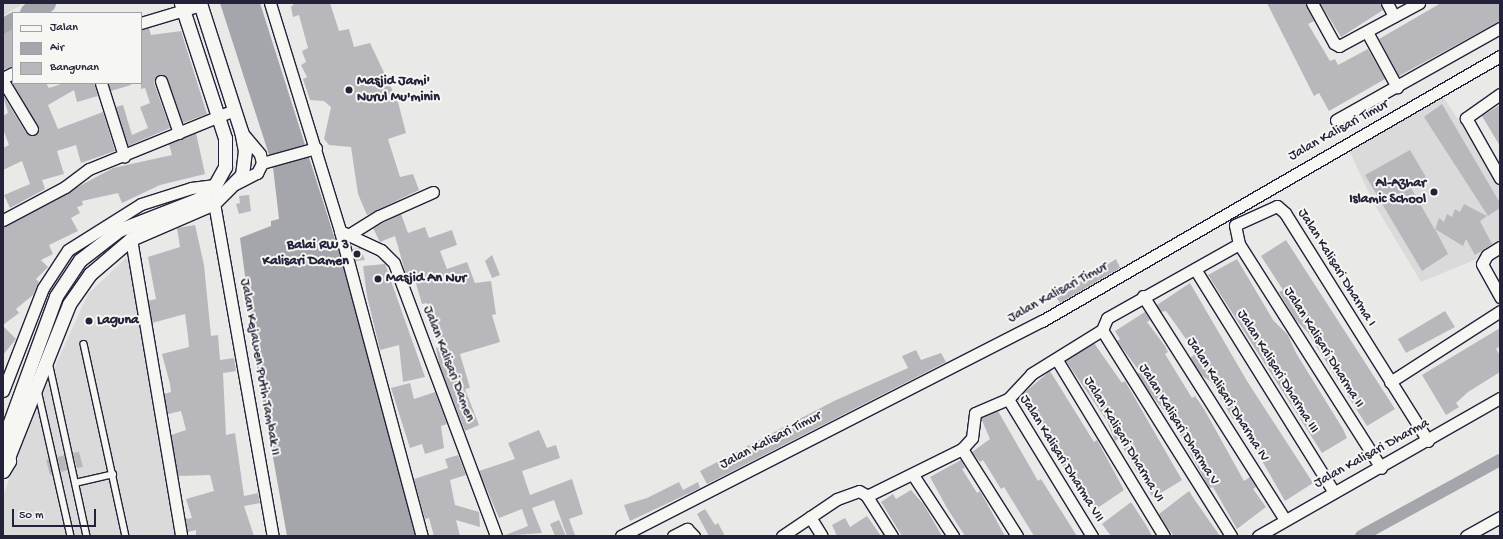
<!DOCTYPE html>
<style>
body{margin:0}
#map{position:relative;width:1503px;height:539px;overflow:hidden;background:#e9e9e7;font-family:"Gochi Hand",sans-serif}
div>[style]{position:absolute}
.built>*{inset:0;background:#dadada}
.water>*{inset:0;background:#a5a5ac}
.canal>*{height:12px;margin:-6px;padding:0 6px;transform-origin:6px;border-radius:6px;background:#a5a5ac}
.river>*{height:20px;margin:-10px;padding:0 10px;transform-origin:10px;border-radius:10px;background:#a5a5ac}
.building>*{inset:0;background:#b8b8bc}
.roads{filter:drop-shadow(1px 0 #22223b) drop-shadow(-1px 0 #22223b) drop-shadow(0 1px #22223b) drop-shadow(0 -1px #22223b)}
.service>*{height:5.5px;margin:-2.75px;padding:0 2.75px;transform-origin:2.75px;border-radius:2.75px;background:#f6f6f2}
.minor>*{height:11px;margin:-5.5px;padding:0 5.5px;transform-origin:5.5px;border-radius:5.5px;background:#f6f6f2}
.tertiary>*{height:13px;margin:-6.5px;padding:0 6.5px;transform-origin:6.5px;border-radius:6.5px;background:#f6f6f2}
.dots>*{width:11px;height:11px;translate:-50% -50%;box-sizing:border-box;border:2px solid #f6f6f2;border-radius:50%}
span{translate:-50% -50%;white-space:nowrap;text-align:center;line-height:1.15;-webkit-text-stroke:4px #f6f6f2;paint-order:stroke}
.poi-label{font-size:14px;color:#22223b;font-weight:700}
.left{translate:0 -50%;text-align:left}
.right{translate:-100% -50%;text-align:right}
.street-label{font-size:14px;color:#22223b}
.frame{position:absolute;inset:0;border:4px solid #22223b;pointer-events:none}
.legend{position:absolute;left:12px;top:12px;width:130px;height:72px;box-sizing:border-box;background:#f6f6f2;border:1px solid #a1a1a9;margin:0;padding:5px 7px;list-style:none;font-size:12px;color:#22223b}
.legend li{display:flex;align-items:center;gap:8px;height:20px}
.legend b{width:20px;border:1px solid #a1a1a9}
.scale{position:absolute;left:12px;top:509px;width:84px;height:18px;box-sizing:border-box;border:2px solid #22223b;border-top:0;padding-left:5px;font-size:12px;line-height:14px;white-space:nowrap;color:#22223b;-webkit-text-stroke:3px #f6f6f2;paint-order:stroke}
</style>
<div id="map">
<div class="built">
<div style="clip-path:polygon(3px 3px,24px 3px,3px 16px)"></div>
<div style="clip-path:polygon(1442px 95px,1500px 183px,1500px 244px,1474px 260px,1421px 282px,1373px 202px,1350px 152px)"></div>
<div style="clip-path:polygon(130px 254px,177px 536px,3px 536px,3px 497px,26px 430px,88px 294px)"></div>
</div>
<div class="water">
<div style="clip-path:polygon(220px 3px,260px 3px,340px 255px,418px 536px,287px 536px,258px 373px,240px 238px,271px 226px,271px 221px,279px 219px,273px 167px)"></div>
</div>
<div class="canal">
<div style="left:1361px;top:536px;width:158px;rotate:-28.7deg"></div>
</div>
<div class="river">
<div style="left:30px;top:13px;width:19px;rotate:-32deg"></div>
<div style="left:3px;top:29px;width:12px;rotate:-31deg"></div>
</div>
<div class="building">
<div style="clip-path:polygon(295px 3px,330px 3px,339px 31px,349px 29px,354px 47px,370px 43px,398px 102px,406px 133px,388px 139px,400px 177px,413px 174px,419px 190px,367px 215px,358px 194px,351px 147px,329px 145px,324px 139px,331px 107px,324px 101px,310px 100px,303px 79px,307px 77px,301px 65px,306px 62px,302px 51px,308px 48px,299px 15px,293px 17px,291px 7px)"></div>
<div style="clip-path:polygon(1267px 3px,1305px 3px,1314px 21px,1308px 24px,1330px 61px,1335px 59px,1338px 65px,1368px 49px,1385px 79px,1329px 111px,1319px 93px,1314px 96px)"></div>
<div style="clip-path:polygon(1320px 3px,1380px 3px,1383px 10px,1341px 37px)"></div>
<div style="clip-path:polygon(1441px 3px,1500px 3px,1500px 21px,1399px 76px,1379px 39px)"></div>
<div style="clip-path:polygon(149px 28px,151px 35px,181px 31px,207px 114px,183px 123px,167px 78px,158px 75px,154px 83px,170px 128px,128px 146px,116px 107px,123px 105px,132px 135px,148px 128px,140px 107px,150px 103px,145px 88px,141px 89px,141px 30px)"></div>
<div style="clip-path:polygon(13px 29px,13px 66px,3px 70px,3px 34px)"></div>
<div style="clip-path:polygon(12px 82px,46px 83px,49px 88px,64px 83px,94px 83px,98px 96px,77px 102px,74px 90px,48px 105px,58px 129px,103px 112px,115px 151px,81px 163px,76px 145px,57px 151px,64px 174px,42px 180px,45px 189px,10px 208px,4px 195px,30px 184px,22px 161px,3px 170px,3px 148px,9px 145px,3px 129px,3px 116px,8px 113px,3px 95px,26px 133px,35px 135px,39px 129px)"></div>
<div style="clip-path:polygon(108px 83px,131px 83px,131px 85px,111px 91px)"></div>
<div style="clip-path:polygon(1442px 104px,1500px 203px,1500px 208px,1488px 216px,1424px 117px)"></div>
<div style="clip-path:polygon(1500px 105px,1500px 146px,1482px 116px)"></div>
<div style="clip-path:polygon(196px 133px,205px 174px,160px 185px,122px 203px,118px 193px,82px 201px,83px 205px,77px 207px,80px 213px,71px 218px,78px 231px,49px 245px,53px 254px,41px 260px,48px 267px,36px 279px,39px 282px,33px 295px,16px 309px,19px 313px,3px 325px,3px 227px,113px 168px,172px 155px,169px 144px)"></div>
<div style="clip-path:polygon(1410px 150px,1426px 177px,1411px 188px,1435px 230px,1439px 218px,1444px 222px,1447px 214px,1452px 217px,1455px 209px,1460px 212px,1464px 204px,1487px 216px,1480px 221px,1492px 244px,1475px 255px,1466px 239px,1463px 246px,1435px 229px,1448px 254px,1422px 271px,1365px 175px)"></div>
<div style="clip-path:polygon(249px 195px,251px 211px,239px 214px,236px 204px,240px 203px,239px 196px)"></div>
<div style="clip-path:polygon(401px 214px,408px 233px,425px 227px,429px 238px,452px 230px,457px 245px,440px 251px,447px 269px,467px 262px,475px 283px,491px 281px,496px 314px,492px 315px,500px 342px,460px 354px,470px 388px,465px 389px,479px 425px,465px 431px,440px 367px,436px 348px,440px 347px,427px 303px,422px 304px,415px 280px,408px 282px,395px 236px,380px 242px,373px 228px)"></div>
<div style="clip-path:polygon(195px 225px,204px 265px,211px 336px,218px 335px,220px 360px,234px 358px,236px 371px,223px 373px,226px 435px,235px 433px,244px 496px,258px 493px,260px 503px,244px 506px,254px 536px,196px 536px,196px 530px,188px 532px,186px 524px,185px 519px,192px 518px,186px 499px,214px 491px,210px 475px,178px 476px,171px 435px,186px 430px,181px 411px,168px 414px,164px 394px,171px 392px,170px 384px,162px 354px,189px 347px,188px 336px,185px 314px,152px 323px,148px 301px,156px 299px,148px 257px,180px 247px,177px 228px)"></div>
<div style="clip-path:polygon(1286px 240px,1395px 409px,1367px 426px,1308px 333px,1295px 319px,1279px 292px,1283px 290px,1261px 256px)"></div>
<div style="clip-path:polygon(360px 248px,365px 260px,355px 261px,352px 249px)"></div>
<div style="clip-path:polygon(492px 255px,500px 275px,492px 278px,485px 261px)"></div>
<div style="clip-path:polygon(1116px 259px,1120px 268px,1060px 303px,1056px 297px)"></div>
<div style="clip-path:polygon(1237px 259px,1273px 320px,1288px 335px,1296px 353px,1343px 429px,1347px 438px,1322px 453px,1208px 275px)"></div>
<div style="clip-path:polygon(385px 264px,425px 377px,403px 382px,399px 345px,380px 350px,367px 296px,363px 266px)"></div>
<div style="clip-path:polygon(1190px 283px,1247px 381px,1313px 483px,1285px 501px,1237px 417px,1233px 419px,1211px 382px,1201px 375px,1190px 358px,1194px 355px,1186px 339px,1166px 311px,1161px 312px,1157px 305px)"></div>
<div style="clip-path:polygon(1445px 311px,1455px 327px,1406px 353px,1398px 339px)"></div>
<div style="clip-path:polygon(1145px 312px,1150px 320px,1147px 322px,1165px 346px,1168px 352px,1165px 354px,1192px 398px,1195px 396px,1204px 409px,1244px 481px,1250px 477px,1256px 487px,1253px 489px,1266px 507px,1237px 529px,1213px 487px,1209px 488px,1172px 420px,1148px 391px,1137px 373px,1140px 372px,1117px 341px,1120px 339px,1115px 331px)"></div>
<div style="clip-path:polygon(3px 326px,16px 339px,3px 355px)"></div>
<div style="clip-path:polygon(1500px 328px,1500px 346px,1496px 349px,1500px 355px,1500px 372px,1468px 392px,1456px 403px,1459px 407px,1446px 415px,1422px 375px)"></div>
<div style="clip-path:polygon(1094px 343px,1122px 383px,1125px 381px,1182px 480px,1153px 498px,1148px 489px,1151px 486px,1144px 477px,1141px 479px,1118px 439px,1115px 441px,1107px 421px,1066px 361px)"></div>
<div style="clip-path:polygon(916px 350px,921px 360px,941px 353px,946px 362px,707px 484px,700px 471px,834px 401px,908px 368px,902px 356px)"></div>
<div style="clip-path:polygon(1050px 371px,1094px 442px,1097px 440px,1124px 490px,1096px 509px,1071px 481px,1039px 423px,1017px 399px)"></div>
<div style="clip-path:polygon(410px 383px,414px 399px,435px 392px,447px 424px,441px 426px,444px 448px,425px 454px,422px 444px,410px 448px,391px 388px)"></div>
<div style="clip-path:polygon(998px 411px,1038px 481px,1041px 479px,1077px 536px,1034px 536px,1004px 487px,1001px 489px,983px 460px,980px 462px,972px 452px,990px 439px,981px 418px)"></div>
<div style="clip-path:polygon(539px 430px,547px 448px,556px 445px,560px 458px,522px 471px,530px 495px,572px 479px,583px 514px,569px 519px,575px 535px,567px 536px,554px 500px,532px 508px,542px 533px,503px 536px,528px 526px,522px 509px,499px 518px,479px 471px,515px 459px,508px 443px)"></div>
<div style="clip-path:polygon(79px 452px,83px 467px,77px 468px,73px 453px)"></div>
<div style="clip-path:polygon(65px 455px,68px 470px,61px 472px,57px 457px)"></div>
<div style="clip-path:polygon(458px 455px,466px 475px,450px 480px,455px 505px,479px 512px,480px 527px,456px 520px,460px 536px,434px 536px,429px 518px,425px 519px,414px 479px,448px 468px,445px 459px)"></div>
<div style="clip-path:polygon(49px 459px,53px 474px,50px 475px,46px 460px)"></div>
<div style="clip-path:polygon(961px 460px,965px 468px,962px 469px,977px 493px,980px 491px,1005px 536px,965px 536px,947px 508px,930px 477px)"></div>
<div style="clip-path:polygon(679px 482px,683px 490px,698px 482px,700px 488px,630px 521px,624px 505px,647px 498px)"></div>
<div style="clip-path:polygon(911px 490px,924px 505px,942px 536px,902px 536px,881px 502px,893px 494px,896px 499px)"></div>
<div style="clip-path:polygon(1189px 491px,1194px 499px,1220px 536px,1174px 536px,1166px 526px,1159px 514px)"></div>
<div style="clip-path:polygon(1131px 502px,1146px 525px,1152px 536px,1111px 536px,1102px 524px)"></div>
<div style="clip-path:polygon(705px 509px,715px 525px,718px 523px,725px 536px,709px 536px,697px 514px)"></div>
<div style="clip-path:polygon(867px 516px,881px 536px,837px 536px,832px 525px,845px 518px,850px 527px)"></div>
<div style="clip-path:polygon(559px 520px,566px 536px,555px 536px,550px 524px)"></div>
</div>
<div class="roads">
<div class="service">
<div style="left:84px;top:344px;width:197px;rotate:77.7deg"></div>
<div style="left:49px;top:362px;width:178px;rotate:77.7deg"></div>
<div style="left:38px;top:390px;width:150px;rotate:77.3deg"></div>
<div style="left:75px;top:483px;width:39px;rotate:-13deg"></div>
</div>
<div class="minor">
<div style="left:270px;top:3px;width:239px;rotate:72.9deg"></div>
<div style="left:340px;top:231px;width:316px;rotate:75deg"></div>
<div style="left:1312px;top:3px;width:46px;rotate:61.2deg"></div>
<div style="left:1334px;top:43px;width:6px;rotate:31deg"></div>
<div style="left:1339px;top:46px;width:91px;rotate:-28.3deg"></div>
<div style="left:1387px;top:3px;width:15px;rotate:62deg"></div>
<div style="left:141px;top:23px;width:63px;rotate:-16.7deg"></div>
<div style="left:1367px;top:32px;width:63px;rotate:61.4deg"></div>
<div style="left:3px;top:78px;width:11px;rotate:-27deg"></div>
<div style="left:3px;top:81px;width:56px;rotate:58.9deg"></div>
<div style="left:161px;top:81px;width:55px;rotate:70.9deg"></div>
<div style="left:101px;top:83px;width:77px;rotate:72.5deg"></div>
<div style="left:1500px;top:94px;width:42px;rotate:144.8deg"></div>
<div style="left:1466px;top:118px;width:69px;rotate:60.5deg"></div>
<div style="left:1336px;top:120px;width:188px;rotate:-29.3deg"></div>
<div style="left:262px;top:163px;width:56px;rotate:-15.5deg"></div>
<div style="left:235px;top:184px;width:25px;rotate:-27deg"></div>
<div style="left:257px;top:173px;width:11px;rotate:-63deg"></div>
<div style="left:262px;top:163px;width:9px;rotate:-103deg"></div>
<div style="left:260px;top:154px;width:30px;rotate:-130deg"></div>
<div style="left:214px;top:203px;width:338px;rotate:80deg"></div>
<div style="left:3px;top:220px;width:70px;rotate:-28deg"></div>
<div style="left:65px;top:187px;width:30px;rotate:-37deg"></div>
<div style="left:89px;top:169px;width:157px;rotate:-22.1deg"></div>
<div style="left:340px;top:231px;width:45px;rotate:24.9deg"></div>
<div style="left:381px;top:250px;width:18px;rotate:45deg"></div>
<div style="left:394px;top:263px;width:291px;rotate:69.5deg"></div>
<div style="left:350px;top:234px;width:34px;rotate:-32deg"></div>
<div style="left:379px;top:216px;width:59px;rotate:-24deg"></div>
<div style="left:131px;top:239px;width:301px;rotate:80.4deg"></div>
<div style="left:1239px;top:244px;width:265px;rotate:57.6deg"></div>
<div style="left:1500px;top:247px;width:15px;rotate:148deg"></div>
<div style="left:1487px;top:255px;width:10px;rotate:119deg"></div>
<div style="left:1482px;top:264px;width:38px;rotate:61deg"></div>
<div style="left:1195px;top:269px;width:263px;rotate:58.1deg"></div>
<div style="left:1143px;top:296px;width:265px;rotate:57.6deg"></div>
<div style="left:1102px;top:330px;width:13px;rotate:-67deg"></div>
<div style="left:1107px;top:318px;width:151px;rotate:-29.3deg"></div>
<div style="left:1239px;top:244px;width:19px;rotate:-102deg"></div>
<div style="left:1235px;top:225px;width:46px;rotate:-24.3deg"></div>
<div style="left:1277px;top:206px;width:11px;rotate:41deg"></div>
<div style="left:1285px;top:213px;width:269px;rotate:57.9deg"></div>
<div style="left:1102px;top:330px;width:243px;rotate:57.9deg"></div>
<div style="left:1057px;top:360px;width:206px;rotate:58.7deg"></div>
<div style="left:1390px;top:382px;width:131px;rotate:-32.8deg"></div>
<div style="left:3px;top:391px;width:110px;rotate:-68.8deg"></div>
<div style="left:43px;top:288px;width:45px;rotate:-56.7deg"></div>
<div style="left:68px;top:250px;width:86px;rotate:-32.2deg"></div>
<div style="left:141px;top:204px;width:52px;rotate:-17.7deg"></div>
<div style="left:191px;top:188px;width:24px;rotate:-7deg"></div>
<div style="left:1008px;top:399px;width:34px;rotate:-47deg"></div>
<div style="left:1031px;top:374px;width:84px;rotate:-31.8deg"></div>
<div style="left:962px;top:449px;width:103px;rotate:57.7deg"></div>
<div style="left:913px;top:475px;width:73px;rotate:56.7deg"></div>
<div style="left:867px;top:496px;width:106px;rotate:-26.3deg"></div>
<div style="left:962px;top:449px;width:15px;rotate:-48deg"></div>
<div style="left:972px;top:438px;width:25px;rotate:-83deg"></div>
<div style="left:975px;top:413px;width:36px;rotate:-23deg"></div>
<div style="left:1008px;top:399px;width:161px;rotate:58.5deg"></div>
<div style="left:810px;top:517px;width:22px;rotate:58deg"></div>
<div style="left:621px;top:536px;width:473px;rotate:-27.1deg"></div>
<div style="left:1042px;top:321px;width:529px;rotate:-30.05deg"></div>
<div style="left:673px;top:536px;width:16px;rotate:-27deg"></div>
<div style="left:687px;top:529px;width:10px;rotate:45deg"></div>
<div style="left:782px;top:536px;width:66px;rotate:-33.9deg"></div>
<div style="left:837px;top:499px;width:23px;rotate:-20deg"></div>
<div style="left:859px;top:491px;width:8px;rotate:30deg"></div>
<div style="left:866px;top:495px;width:49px;rotate:57.6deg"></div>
<div style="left:1258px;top:536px;width:279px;rotate:-29.7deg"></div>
<div style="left:1466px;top:536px;width:39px;rotate:-29deg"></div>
</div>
<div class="tertiary">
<div style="left:3px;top:441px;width:154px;rotate:-69.9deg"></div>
<div style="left:56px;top:296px;width:43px;rotate:-56.3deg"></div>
<div style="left:80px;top:260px;width:49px;rotate:-37.6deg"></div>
<div style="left:119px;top:230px;width:86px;rotate:-21.2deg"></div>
<div style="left:199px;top:199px;width:21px;rotate:-41deg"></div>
<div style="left:215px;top:185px;width:21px;rotate:-61deg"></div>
<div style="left:225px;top:167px;width:29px;rotate:-90deg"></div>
<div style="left:225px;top:138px;width:142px;rotate:-108.1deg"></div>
<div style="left:9px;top:455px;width:162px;rotate:-68.3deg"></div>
<div style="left:69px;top:304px;width:37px;rotate:-55deg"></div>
<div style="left:90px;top:274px;width:54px;rotate:-40.5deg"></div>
<div style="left:131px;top:239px;width:90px;rotate:-23.4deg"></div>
<div style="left:214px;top:203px;width:40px;rotate:-45deg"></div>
<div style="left:242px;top:175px;width:24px;rotate:-83deg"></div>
<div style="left:245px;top:151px;width:20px;rotate:-101deg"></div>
<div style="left:241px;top:131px;width:134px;rotate:-107.8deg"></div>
<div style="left:3px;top:471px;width:12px;rotate:-59deg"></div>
<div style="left:9px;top:461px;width:13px;rotate:-99deg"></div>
</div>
</div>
<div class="dots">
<div style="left:349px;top:90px;background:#22223b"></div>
<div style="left:1434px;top:192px;background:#22223b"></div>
<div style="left:357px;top:254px;background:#22223b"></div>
<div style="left:378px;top:279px;background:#22223b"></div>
<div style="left:89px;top:321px;background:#22223b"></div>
</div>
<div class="poi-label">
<span class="left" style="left:357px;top:90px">Masjid Jami'<br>Nurul Mu'minin</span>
<span class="right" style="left:1426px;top:192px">Al-Azhar<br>Islamic School</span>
<span class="right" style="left:349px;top:254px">Balai RW 3<br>Kalisari Damen</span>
<span class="left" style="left:386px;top:279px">Masjid An Nur</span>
<span class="left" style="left:97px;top:321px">Laguna</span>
</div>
<div class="street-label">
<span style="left:1339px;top:131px;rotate:-29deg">Jalan Kalisari Timur</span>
<span style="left:1336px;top:268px;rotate:58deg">Jalan Kalisari Dharma I</span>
<span style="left:1058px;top:293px;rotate:-29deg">Jalan Kalisari Timur</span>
<span style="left:1323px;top:348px;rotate:58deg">Jalan Kalisari Dharma II</span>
<span style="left:448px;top:364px;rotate:69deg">Jalan Kalisari Damen</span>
<span style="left:259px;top:367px;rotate:80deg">Jalan Kejawen Putih Tambak II</span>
<span style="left:1277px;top:372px;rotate:58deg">Jalan Kalisari Dharma III</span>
<span style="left:1227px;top:400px;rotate:58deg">Jalan Kalisari Dharma IV</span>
<span style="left:1178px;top:425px;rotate:58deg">Jalan Kalisari Dharma V</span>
<span style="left:1123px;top:440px;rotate:59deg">Jalan Kalisari Dharma VI</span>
<span style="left:771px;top:441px;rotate:-27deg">Jalan Kalisari Timur</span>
<span style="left:1372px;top:454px;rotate:-29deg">Jalan Kalisari Dharma</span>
<span style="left:1061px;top:459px;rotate:58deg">Jalan Kalisari Dharma VII</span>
</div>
<div class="frame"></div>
<ul class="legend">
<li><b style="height:5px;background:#f6f6f2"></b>Jalan</li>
<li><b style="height:11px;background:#a5a5ac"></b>Air</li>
<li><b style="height:11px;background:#b8b8bc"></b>Bangunan</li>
</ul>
<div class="scale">50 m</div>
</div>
